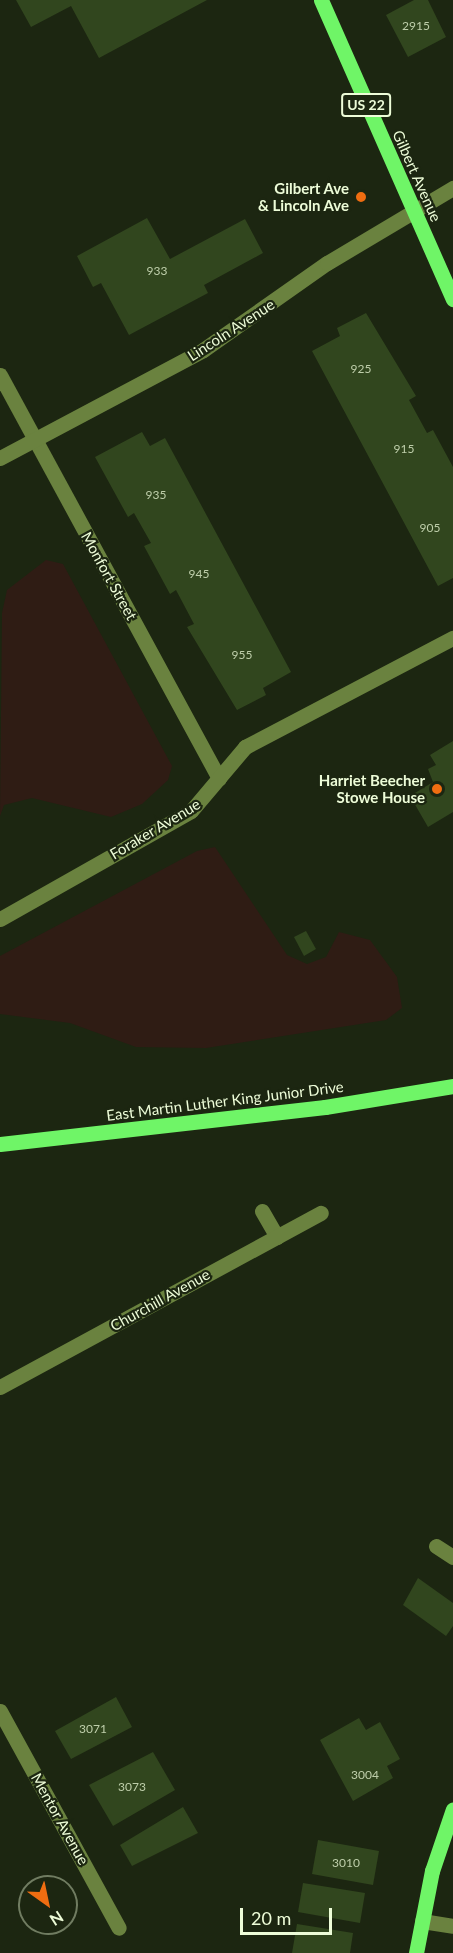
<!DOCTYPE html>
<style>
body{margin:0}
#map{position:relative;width:453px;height:1953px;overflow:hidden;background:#1c2611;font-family:Lato,sans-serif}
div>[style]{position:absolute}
.green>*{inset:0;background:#2f1c14}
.building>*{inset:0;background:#31461e}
.minor>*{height:15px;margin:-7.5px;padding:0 7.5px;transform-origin:7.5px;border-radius:7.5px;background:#6a823f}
.major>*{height:15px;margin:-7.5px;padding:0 7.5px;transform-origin:7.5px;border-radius:7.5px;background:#6ff567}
.dots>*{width:16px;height:16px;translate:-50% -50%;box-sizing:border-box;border:3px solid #1c2611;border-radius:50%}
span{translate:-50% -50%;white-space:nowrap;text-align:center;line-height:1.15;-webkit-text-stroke:4.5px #1c2611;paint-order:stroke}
.number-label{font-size:12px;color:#beceaa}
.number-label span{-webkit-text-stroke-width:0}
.shield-label span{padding:2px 4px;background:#1c2611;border:2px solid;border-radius:4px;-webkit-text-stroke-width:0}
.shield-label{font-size:14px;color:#edfcd8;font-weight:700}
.street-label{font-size:15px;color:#edfcd8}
.poi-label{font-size:15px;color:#edfcd8;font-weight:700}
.right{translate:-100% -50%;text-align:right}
.north{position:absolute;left:18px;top:1875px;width:60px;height:60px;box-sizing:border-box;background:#1c2611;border:2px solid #707c61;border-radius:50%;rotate:147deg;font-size:16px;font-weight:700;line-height:24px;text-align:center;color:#edfcd8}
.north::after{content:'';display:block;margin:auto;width:21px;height:27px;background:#ef6d11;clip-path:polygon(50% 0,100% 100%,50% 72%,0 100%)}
.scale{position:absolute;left:240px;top:1908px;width:92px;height:27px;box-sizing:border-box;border:3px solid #edfcd8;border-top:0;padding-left:8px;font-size:18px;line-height:21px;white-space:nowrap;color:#edfcd8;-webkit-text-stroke:4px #1c2611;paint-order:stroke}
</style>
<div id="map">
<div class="green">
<div style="clip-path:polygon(46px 560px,63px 564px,172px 766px,168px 780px,142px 804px,111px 817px,32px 798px,4px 805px,0 816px,2px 613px,7px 590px)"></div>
<div style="clip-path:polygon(215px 847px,287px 955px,307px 964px,326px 957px,339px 932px,370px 940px,397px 977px,402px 1008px,386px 1020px,206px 1048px,136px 1047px,70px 1023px,0 1014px,0 956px,197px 851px)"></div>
</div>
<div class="building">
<div style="clip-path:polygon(16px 0,207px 0,99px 58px,71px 6px,31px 27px)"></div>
<div style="clip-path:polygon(414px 0,428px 0,446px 37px,408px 57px,386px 15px)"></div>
<div style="clip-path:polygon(147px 218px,170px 259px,245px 219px,263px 253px,204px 285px,208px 293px,129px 335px,101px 283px,93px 287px,77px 256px)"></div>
<div style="clip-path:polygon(366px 313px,416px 396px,409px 400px,427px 433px,433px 430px,453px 467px,453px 578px,438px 586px,312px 351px,340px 336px,337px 328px)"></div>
<div style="clip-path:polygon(142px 432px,150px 446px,165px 438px,291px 672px,263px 688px,266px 695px,237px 710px,187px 627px,194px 624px,176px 590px,170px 594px,144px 546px,151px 543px,134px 513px,128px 517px,95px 457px)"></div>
<div style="clip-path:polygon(453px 741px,453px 812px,428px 827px,410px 796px,433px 782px,428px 769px,436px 765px,430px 755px)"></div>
<div style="clip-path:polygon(306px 931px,316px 949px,304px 956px,294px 937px)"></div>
<div style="clip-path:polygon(418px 1578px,453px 1603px,453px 1626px,446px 1636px,403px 1605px)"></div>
<div style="clip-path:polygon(116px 1697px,132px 1727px,71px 1759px,55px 1731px)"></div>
<div style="clip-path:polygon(359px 1718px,366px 1730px,380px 1722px,400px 1759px,387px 1766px,393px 1778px,353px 1801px,320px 1740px)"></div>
<div style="clip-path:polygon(153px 1752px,175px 1790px,113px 1826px,89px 1785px)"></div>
<div style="clip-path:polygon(183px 1807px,198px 1833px,132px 1866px,120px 1845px)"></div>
<div style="clip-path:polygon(318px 1840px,379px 1851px,373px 1885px,312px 1874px)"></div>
<div style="clip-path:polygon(303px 1883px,365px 1893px,360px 1923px,298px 1912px)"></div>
<div style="clip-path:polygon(297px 1924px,353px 1933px,350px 1953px,292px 1953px)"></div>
</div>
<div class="minor">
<div style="left:0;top:375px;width:459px;rotate:61.5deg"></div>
<div style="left:0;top:458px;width:230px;rotate:-28deg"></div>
<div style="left:203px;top:350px;width:151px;rotate:-35.1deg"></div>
<div style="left:327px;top:263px;width:147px;rotate:-30.8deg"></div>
<div style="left:0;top:919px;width:219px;rotate:-29.5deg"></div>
<div style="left:191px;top:811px;width:84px;rotate:-49.8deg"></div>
<div style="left:245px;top:747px;width:235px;rotate:-27.7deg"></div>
<div style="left:262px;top:1211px;width:30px;rotate:60deg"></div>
<div style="left:0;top:1387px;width:365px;rotate:-28.5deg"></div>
<div style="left:436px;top:1546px;width:20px;rotate:33deg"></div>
<div style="left:0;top:1711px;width:247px;rotate:61.3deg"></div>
<div style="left:422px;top:1921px;width:31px;rotate:9deg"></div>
</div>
<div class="major">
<div style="left:321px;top:0;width:327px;rotate:66.2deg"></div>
<div style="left:0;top:1144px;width:327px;rotate:-6.5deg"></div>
<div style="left:325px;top:1107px;width:130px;rotate:-9.3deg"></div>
<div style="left:416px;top:1953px;width:84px;rotate:-79deg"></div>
<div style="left:432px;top:1871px;width:65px;rotate:-71.3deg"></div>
</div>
<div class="dots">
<div style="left:361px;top:197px;background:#ef6d11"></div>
<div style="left:437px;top:789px;background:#ef6d11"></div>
</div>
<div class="number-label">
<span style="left:416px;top:26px">2915</span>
<span style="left:157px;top:271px">933</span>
<span style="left:361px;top:369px">925</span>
<span style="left:404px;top:449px">915</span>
<span style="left:156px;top:495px">935</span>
<span style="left:430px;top:528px">905</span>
<span style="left:199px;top:574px">945</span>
<span style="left:242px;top:655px">955</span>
<span style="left:93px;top:1729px">3071</span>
<span style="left:365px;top:1775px">3004</span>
<span style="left:132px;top:1787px">3073</span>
<span style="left:346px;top:1863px">3010</span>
</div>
<div class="shield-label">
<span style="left:366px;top:105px">US 22</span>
</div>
<div class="street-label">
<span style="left:417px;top:176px;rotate:66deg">Gilbert Avenue</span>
<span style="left:231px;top:330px;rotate:-33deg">Lincoln Avenue</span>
<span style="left:109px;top:576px;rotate:61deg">Monfort Street</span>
<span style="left:155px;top:829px;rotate:-31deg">Foraker Avenue</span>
<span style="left:225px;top:1101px;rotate:-7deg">East Martin Luther King Junior Drive</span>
<span style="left:160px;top:1300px;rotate:-29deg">Churchill Avenue</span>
<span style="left:60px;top:1819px;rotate:61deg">Mentor Avenue</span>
</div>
<div class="poi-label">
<span class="right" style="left:349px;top:197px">Gilbert Ave<br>&amp; Lincoln Ave</span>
<span class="right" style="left:425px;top:789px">Harriet Beecher<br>Stowe House</span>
</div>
<div class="north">N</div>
<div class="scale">20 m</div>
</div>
